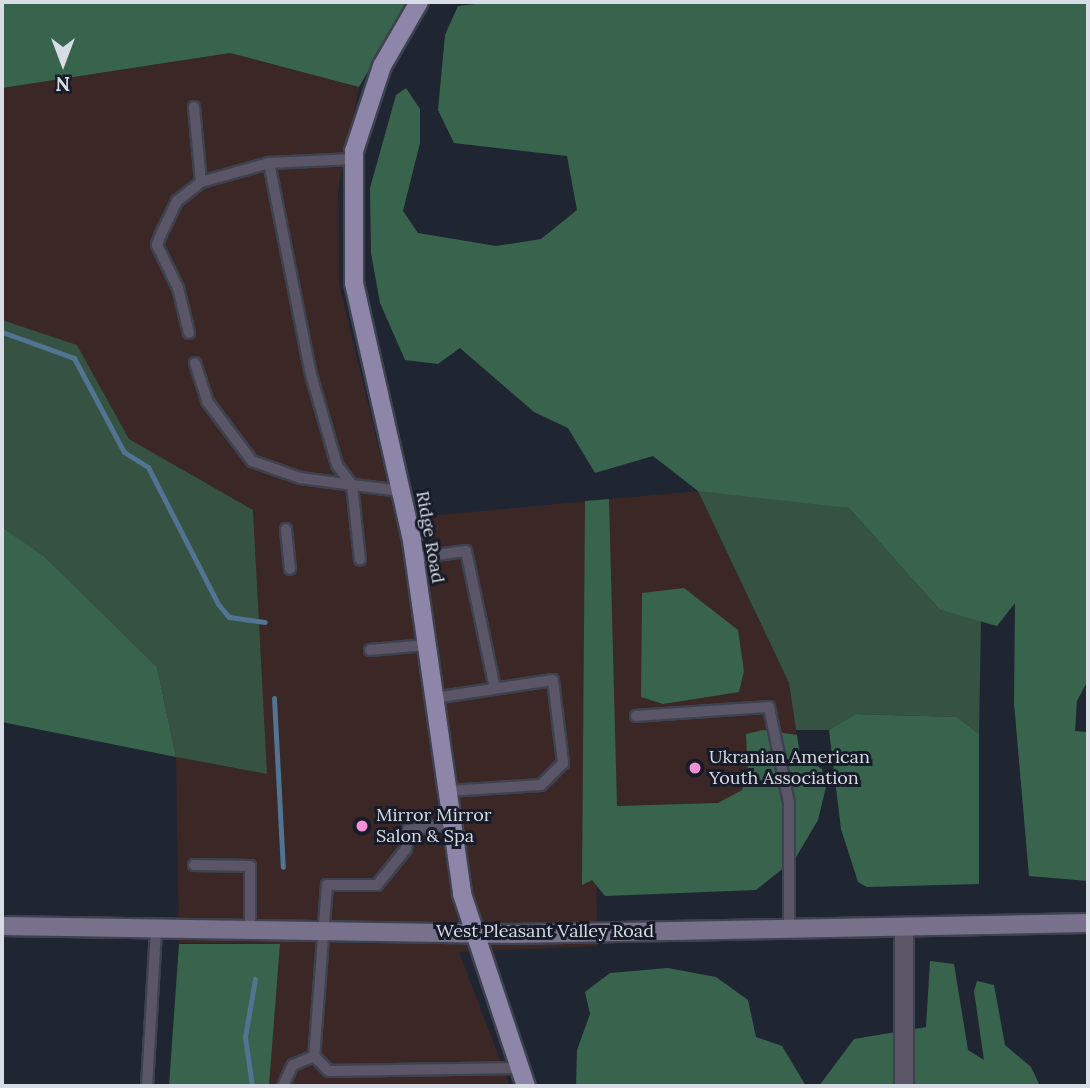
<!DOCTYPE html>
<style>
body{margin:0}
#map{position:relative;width:1090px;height:1088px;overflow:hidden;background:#202532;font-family:Lora,serif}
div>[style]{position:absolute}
.commercial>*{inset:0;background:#3b2726}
.green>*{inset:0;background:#365243}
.forest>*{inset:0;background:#38644e}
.stream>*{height:5px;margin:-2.5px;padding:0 2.5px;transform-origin:2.5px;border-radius:2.5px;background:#507491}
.roads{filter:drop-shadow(2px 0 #3d424e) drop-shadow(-2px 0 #3d424e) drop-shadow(0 2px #3d424e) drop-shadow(0 -2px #3d424e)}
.lane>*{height:10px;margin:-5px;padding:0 5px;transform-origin:5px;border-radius:5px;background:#5a5667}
.street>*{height:18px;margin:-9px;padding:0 9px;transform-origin:9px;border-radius:9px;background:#5a5667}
.secondary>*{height:18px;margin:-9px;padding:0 9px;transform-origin:9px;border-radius:9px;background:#77718c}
.primary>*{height:18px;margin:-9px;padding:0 9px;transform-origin:9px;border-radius:9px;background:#8e86a9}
.dots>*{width:19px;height:19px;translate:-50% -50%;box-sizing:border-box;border:4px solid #171c28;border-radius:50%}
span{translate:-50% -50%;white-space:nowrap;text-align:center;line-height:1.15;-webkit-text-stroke:6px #171c28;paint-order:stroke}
.street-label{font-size:18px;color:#d8dce4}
.poi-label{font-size:18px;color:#d8dce4}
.left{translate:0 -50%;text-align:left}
.frame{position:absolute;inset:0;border:4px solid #d8dce4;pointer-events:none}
.north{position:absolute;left:28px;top:28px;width:70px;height:70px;-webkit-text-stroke:5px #171c28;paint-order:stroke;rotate:180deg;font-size:19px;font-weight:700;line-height:28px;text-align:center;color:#d8dce4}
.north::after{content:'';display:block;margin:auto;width:24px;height:32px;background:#d8dce4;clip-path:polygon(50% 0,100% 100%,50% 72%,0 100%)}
</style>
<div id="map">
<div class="commercial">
<div style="clip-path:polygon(230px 53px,359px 87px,338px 190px,339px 284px,396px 519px,698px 491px,789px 683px,807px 806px,596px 817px,597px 946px,459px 952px,510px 1086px,269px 1086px,280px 944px,179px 943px,176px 757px,266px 774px,253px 510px,129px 439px,77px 345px,2px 320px,2px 88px)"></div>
</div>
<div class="green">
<div style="clip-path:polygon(2px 320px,77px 345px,129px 439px,253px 510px,267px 774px,176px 757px,157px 667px,44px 556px,2px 527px)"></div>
<div style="clip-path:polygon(726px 490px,849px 508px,940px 610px,981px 621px,979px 734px,957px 717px,855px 714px,829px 730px,796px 730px,789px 683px,698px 491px)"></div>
</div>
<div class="forest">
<div style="clip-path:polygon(2px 2px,408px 2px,359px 87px,230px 53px,2px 88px)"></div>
<div style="clip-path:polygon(492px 2px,1088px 2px,1088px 680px,1077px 701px,1075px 731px,1088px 732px,1088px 881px,1029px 876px,1014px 703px,1015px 603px,997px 626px,940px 610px,849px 508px,698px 491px,653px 456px,595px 473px,568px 428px,534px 412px,460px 348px,438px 364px,405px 360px,380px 303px,371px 253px,370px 188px,396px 95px,406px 88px,420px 109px,420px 143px,403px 211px,418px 233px,496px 246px,541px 239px,577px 210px,567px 156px,454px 143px,438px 110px,445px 35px,458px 6px)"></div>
<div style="clip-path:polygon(609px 499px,617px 806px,718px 803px,742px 790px,748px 773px,746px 734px,763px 730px,797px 735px,800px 755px,822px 769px,826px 787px,818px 820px,795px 859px,756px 890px,605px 896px,592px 880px,582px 885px,585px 501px)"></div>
<div style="clip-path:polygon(2px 527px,44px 556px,157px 667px,176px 757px,2px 722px)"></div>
<div style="clip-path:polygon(684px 588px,738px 630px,744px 671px,739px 692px,663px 704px,641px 697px,642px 593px)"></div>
<div style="clip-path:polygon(855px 714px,957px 717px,979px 734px,979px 884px,867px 887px,858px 882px,841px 829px,829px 730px)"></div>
<div style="clip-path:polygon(179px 944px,280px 944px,269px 1086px,169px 1086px)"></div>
<div style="clip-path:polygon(930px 961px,954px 964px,968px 1050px,984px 1060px,974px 991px,977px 981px,994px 985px,1005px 1045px,1031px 1067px,1040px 1086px,819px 1086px,854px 1039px,926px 1027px)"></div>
<div style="clip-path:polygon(668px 968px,716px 977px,748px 1000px,756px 1037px,782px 1046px,806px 1086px,576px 1086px,577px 1050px,590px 1014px,585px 992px,610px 973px)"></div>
</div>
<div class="stream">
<div style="left:2px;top:332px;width:77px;rotate:19.9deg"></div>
<div style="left:74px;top:358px;width:106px;rotate:62deg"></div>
<div style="left:124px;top:452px;width:28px;rotate:32deg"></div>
<div style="left:148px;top:467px;width:154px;rotate:62.9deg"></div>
<div style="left:218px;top:604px;width:17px;rotate:50deg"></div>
<div style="left:229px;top:617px;width:36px;rotate:8deg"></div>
<div style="left:274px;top:698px;width:169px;rotate:87deg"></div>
<div style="left:252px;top:1086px;width:49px;rotate:-98.1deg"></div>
<div style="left:245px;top:1037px;width:59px;rotate:-80.2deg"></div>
</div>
<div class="roads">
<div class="lane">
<div style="left:194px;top:107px;width:75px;rotate:84.7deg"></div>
<div style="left:354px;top:159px;width:85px;rotate:177.3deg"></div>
<div style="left:269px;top:163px;width:212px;rotate:78.8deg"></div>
<div style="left:310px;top:371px;width:98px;rotate:74deg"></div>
<div style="left:337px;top:465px;width:25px;rotate:53deg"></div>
<div style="left:352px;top:485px;width:75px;rotate:83.9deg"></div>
<div style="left:189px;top:333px;width:46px;rotate:-103.7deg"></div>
<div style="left:178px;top:288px;width:48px;rotate:-116deg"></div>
<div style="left:157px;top:245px;width:12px;rotate:-70deg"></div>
<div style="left:161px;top:234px;width:37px;rotate:-64deg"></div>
<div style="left:177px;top:201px;width:31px;rotate:-38deg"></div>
<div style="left:201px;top:182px;width:71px;rotate:-15.6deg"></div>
<div style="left:195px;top:363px;width:40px;rotate:72deg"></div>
<div style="left:207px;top:401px;width:75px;rotate:53.1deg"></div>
<div style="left:252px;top:461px;width:51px;rotate:19.5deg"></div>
<div style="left:300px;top:478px;width:101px;rotate:7.4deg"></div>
<div style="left:286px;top:529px;width:40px;rotate:84.3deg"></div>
<div style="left:414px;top:558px;width:52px;rotate:-7.7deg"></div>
<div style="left:466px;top:551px;width:141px;rotate:78.1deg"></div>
<div style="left:370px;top:650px;width:57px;rotate:-5deg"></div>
<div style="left:434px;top:698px;width:120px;rotate:-8.6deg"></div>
<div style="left:553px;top:680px;width:84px;rotate:83.1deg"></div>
<div style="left:563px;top:763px;width:31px;rotate:135deg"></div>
<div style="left:541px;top:785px;width:93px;rotate:176.3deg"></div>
<div style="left:636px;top:716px;width:133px;rotate:-3.9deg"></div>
<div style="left:769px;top:707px;width:98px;rotate:78.2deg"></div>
<div style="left:789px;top:803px;width:126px;rotate:90deg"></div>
<div style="left:452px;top:824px;width:44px;rotate:172.2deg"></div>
<div style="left:408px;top:830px;width:19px;rotate:96deg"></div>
<div style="left:406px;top:849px;width:46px;rotate:128.9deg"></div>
<div style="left:377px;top:885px;width:50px;rotate:180deg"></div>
<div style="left:327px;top:885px;width:171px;rotate:94.3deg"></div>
<div style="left:314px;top:1056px;width:21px;rotate:45deg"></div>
<div style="left:329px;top:1071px;width:191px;rotate:-0.9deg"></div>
<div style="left:194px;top:865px;width:56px;rotate:1deg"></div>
<div style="left:250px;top:866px;width:64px;rotate:90deg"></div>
<div style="left:147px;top:1086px;width:158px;rotate:-86.7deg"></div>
<div style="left:283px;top:1086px;width:23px;rotate:-65deg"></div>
<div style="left:293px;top:1065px;width:23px;rotate:-23deg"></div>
</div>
<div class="street">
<div style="left:904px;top:927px;width:159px;rotate:90deg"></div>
</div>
<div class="secondary">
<div style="left:2px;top:926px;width:511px;rotate:0.9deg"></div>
<div style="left:513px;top:934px;width:575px;rotate:-1.1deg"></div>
</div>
<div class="primary">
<div style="left:419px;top:2px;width:74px;rotate:120deg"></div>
<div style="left:382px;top:66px;width:89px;rotate:108.2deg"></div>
<div style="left:354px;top:151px;width:132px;rotate:90deg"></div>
<div style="left:354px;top:283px;width:264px;rotate:77.3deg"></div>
<div style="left:412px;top:541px;width:357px;rotate:81.9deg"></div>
<div style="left:462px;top:894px;width:202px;rotate:71.6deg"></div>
</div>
</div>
<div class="dots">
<div style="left:695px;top:768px;background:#f391d6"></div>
<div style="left:362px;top:826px;background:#f391d6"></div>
</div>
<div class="street-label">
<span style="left:430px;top:537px;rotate:80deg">Ridge Road</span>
<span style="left:545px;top:931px">West Pleasant Valley Road</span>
</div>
<div class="poi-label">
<span class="left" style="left:709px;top:768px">Ukranian American<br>Youth Association</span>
<span class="left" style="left:376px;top:826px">Mirror Mirror<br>Salon &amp; Spa</span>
</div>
<div class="frame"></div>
<div class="north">N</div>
</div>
